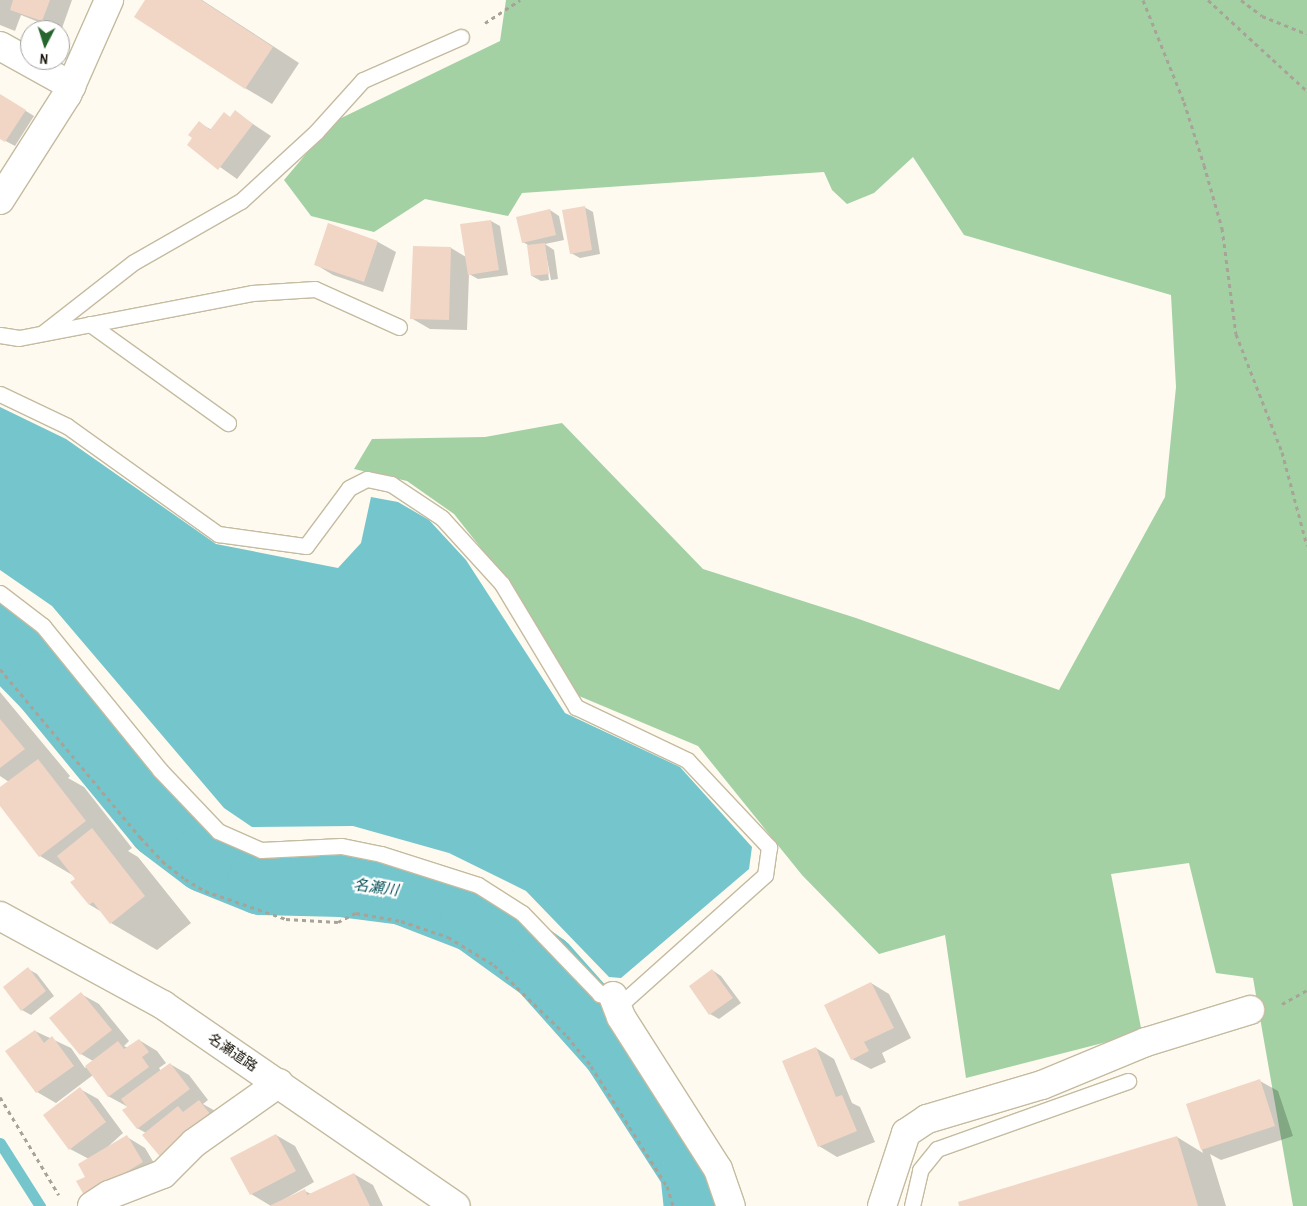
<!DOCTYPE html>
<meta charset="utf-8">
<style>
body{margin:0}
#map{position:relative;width:1307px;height:1206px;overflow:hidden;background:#fefaef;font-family:"Archivo Narrow","Noto Sans JP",sans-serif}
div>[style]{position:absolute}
.forest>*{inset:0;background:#a3d1a4}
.water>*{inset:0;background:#74c5cc}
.shadow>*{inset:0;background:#0003}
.stream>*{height:11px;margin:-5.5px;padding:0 5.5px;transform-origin:5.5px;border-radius:5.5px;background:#74c5cc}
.river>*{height:69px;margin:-34.5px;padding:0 34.5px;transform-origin:34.5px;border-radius:34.5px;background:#74c5cc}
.building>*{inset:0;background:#f1d6c5}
.path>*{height:3px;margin-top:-1.5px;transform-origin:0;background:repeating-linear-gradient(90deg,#a7a398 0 4px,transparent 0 8px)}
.roads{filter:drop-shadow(1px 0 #c4bba0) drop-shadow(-1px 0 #c4bba0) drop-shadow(0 1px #c4bba0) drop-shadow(0 -1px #c4bba0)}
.service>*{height:15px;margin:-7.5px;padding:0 7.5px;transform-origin:7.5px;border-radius:7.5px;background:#fff}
.minor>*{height:28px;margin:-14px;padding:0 14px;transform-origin:14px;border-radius:14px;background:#fff}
.tertiary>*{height:28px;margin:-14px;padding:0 14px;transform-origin:14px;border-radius:14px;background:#fff}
span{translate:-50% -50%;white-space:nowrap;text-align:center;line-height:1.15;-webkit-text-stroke:4.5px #fff;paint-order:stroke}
.street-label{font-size:14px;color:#19150b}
.water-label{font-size:15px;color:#085358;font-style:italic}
.north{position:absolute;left:20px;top:20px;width:50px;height:50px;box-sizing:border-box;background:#fff;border:1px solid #a3a19d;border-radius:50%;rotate:185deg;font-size:14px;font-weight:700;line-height:20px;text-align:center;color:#19150b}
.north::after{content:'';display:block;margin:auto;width:18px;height:22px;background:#26652e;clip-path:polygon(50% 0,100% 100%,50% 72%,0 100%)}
</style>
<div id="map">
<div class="forest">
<div style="clip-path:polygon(506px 0,1307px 0,1307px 1206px,1293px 1206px,1253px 978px,1216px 973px,1189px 863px,1111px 874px,1142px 1033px,966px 1078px,945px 935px,879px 954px,802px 875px,698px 746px,579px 696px,504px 577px,454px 514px,407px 481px,354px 469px,372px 439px,485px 437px,562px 423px,703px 569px,856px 618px,1059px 690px,1165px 497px,1176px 387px,1171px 295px,964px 235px,913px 157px,874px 193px,847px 204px,832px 190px,824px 172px,522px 193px,508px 216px,425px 199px,374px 232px,311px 216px,284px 180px,333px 122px,500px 41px)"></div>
</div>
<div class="water">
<div style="clip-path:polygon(0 407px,66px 439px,216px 544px,338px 568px,361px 543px,371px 497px,398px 502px,429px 520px,466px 560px,565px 713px,680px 767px,752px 847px,749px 869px,621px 978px,609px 977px,526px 891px,449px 853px,353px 826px,252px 827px,224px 808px,52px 606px,0 570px)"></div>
</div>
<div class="shadow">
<div style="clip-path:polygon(0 0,72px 0,61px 31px,21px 15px,15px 31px,0 25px)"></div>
<div style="clip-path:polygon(147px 0,202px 0,299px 63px,272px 104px,245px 88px)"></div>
<div style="clip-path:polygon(0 95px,34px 116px,15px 146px,0 138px)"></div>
<div style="clip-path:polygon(235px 112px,271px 136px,237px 179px,189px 145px,199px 123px,212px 130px,225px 114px,231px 118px)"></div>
<div style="clip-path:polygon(584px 207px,593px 212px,600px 254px,580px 258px,571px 253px)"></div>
<div style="clip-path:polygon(550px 210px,559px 216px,564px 240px,545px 244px,554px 250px,558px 279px,551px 280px,545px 249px,549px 280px,541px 281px,532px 276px,528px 245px,523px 242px)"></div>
<div style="clip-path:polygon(491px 221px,500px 226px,508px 275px,478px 279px,469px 274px,467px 330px,430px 329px,411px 318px,414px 247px,451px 248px,466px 257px,462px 225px)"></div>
<div style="clip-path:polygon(328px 225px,378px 242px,396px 252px,383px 292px,333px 275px,315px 264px)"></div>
<div style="clip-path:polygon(0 692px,70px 776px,68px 778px,84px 787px,132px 848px,128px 851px,138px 857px,191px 923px,157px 950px,111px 923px,102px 912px,90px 905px,74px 876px,40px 856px,0 804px,0 789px,9px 782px,0 776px)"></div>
<div style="clip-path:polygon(28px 969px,37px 974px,54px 996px,31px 1015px,22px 1010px)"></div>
<div style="clip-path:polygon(712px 970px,721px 976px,741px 1003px,719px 1019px,710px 1014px)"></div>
<div style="clip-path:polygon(871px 983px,889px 994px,911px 1038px,882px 1053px,886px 1062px,871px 1069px,852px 1059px)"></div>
<div style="clip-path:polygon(81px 994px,99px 1004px,129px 1041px,124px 1046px,128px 1048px,139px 1040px,157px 1051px,166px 1063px,159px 1068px,161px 1071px,170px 1064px,189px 1075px,208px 1100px,203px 1104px,217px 1112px,163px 1159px,146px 1133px,137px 1128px,128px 1107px,108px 1096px,93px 1075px,56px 1103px,37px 1092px,35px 1031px,71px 1048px,85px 1068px,93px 1061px,81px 1054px,51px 1018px)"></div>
<div style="clip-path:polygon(816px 1048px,834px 1059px,852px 1103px,860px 1107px,875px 1142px,837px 1157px,819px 1146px)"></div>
<div style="clip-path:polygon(1260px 1081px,1278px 1091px,1293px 1136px,1221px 1160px,1210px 1154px,1226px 1206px,961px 1206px,1177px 1137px,1203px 1153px,1187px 1104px)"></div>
<div style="clip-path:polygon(80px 1089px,98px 1099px,123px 1133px,102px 1152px,127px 1137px,145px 1148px,160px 1173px,106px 1206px,87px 1177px,89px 1159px,70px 1149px)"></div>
<div style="clip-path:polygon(276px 1135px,295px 1146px,314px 1182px,276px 1204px,305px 1191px,311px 1194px,354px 1174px,373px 1185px,383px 1206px,271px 1206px,251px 1194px)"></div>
</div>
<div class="stream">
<div style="left:0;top:1143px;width:75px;rotate:57.6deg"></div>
</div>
<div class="river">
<div style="left:0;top:637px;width:67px;rotate:45.6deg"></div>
<div style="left:47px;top:685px;width:180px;rotate:50.6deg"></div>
<div style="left:161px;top:824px;width:56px;rotate:37.1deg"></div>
<div style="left:206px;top:858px;width:59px;rotate:21.8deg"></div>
<div style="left:261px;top:880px;width:80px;rotate:1.4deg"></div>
<div style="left:341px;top:882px;width:63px;rotate:7.4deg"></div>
<div style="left:403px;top:890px;width:77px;rotate:21.3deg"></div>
<div style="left:475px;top:918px;width:84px;rotate:35.8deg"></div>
<div style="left:543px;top:967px;width:110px;rotate:48.3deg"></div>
<div style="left:616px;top:1049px;width:144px;rotate:57.2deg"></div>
<div style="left:694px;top:1170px;width:36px;rotate:84deg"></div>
</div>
<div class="building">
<div style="clip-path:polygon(13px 0,50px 0,42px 21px,10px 10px)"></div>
<div style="clip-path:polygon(145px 0,201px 0,273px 47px,245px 89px,134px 17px)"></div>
<div style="clip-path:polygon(0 94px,26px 110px,5px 142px,0 139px)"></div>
<div style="clip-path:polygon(235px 110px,253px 124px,218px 170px,187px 145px,192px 138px,188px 135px,199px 121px,210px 130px,224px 112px,230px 117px)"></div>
<div style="clip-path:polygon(585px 206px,592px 250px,570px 254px,562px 210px)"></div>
<div style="clip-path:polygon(550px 209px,556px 235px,522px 243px,516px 217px)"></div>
<div style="clip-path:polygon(491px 220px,499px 270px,468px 275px,460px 224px)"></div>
<div style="clip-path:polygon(328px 223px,378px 241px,364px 282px,314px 265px)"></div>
<div style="clip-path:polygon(545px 243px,549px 274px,531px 276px,527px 245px)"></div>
<div style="clip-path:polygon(413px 246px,451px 247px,449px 320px,410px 319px)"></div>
<div style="clip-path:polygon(0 719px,25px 749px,0 768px)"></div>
<div style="clip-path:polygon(38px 759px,86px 821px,39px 857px,0 806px,0 787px)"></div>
<div style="clip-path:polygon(92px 828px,145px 896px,110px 924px,93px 902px,89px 905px,70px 882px,75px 879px,57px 856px)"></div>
<div style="clip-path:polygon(28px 967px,46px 991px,21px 1011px,3px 987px)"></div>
<div style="clip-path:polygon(712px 969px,733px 998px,709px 1015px,689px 986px)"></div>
<div style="clip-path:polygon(871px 982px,894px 1028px,864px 1042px,869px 1051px,851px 1060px,824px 1005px)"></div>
<div style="clip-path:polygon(81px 992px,112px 1030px,80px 1055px,49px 1018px)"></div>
<div style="clip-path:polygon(35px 1030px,44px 1043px,52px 1036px,74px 1066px,36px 1093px,5px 1051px)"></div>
<div style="clip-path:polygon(139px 1039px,149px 1052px,142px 1057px,149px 1067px,108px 1097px,85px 1066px,118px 1041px,124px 1049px)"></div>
<div style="clip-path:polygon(816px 1047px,836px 1097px,842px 1095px,857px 1131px,818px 1147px,782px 1061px)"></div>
<div style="clip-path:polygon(170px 1063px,190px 1089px,137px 1129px,122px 1110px,127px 1107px,121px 1099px)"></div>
<div style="clip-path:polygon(1260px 1079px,1275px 1126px,1201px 1150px,1186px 1104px)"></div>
<div style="clip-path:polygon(80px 1087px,106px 1122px,69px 1150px,43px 1115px)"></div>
<div style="clip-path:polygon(199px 1100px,214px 1119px,163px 1160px,142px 1135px,178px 1106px,183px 1112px)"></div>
<div style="clip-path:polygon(276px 1134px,296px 1171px,250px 1195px,230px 1158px)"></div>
<div style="clip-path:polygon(127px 1135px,143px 1162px,85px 1197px,76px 1181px,85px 1177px,78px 1164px)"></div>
<div style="clip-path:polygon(1177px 1136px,1198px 1206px,959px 1206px,958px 1202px)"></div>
<div style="clip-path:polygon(354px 1173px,370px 1206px,269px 1206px,305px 1189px,307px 1195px)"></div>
</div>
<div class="path">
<div style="left:1143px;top:0;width:110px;rotate:68.1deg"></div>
<div style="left:1184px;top:102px;width:66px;rotate:72.4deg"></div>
<div style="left:1204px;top:165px;width:66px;rotate:74.1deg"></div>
<div style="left:1222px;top:228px;width:107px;rotate:82.5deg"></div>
<div style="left:1236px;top:334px;width:127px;rotate:68.7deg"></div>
<div style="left:1282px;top:452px;width:97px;rotate:75.1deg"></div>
<div style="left:1208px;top:0;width:134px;rotate:42.6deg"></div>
<div style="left:1241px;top:0;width:26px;rotate:37deg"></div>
<div style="left:1262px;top:16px;width:48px;rotate:21.8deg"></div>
<div style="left:485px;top:23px;width:42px;rotate:-33.3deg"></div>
<div style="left:0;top:669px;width:219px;rotate:50.2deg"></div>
<div style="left:140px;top:837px;width:33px;rotate:47deg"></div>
<div style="left:162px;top:861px;width:29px;rotate:38deg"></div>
<div style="left:185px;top:879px;width:23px;rotate:31deg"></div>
<div style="left:205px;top:891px;width:86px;rotate:19.1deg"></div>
<div style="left:286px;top:919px;width:52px;rotate:3.3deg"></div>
<div style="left:338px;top:922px;width:20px;rotate:-27deg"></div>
<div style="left:356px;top:913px;width:46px;rotate:10.1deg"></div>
<div style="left:401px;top:921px;width:50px;rotate:18.8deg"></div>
<div style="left:448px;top:937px;width:54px;rotate:31.3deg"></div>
<div style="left:494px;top:965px;width:102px;rotate:44.2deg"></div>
<div style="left:567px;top:1036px;width:38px;rotate:51deg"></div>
<div style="left:591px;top:1066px;width:142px;rotate:57.7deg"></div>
<div style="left:667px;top:1186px;width:21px;rotate:73deg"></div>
<div style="left:1282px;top:1004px;width:29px;rotate:-29deg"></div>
<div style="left:0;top:1097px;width:114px;rotate:59deg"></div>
</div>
<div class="roads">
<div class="service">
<div style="left:90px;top:324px;width:170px;rotate:35.7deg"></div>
<div style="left:43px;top:333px;width:115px;rotate:-38deg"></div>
<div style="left:134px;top:262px;width:123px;rotate:-29.7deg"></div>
<div style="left:241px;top:201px;width:102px;rotate:-42.6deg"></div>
<div style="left:316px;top:132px;width:70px;rotate:-47.9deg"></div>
<div style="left:363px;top:80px;width:107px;rotate:-23.7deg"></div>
<div style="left:0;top:335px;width:19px;rotate:9deg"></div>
<div style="left:19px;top:338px;width:237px;rotate:-10.9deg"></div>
<div style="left:252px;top:293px;width:63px;rotate:-3.6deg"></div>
<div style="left:315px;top:289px;width:92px;rotate:24.3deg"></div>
<div style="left:0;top:394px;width:74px;rotate:25.5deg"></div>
<div style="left:67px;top:426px;width:186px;rotate:35.6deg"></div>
<div style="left:218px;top:534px;width:89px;rotate:7.8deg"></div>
<div style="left:306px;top:546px;width:72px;rotate:-53.4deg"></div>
<div style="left:349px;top:488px;width:20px;rotate:-27deg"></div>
<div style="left:367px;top:479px;width:25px;rotate:12deg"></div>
<div style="left:391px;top:484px;width:61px;rotate:33.7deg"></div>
<div style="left:442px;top:518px;width:89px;rotate:47.7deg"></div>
<div style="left:502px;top:584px;width:144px;rotate:59deg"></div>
<div style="left:576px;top:707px;width:123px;rotate:25.5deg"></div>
<div style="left:687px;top:760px;width:120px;rotate:46.7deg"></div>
<div style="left:769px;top:847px;width:28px;rotate:98deg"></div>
<div style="left:765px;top:875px;width:188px;rotate:138.2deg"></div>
<div style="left:625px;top:1000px;width:26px;rotate:-167deg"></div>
<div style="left:600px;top:994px;width:112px;rotate:-133.9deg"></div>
<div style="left:522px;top:913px;width:52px;rotate:-147.5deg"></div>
<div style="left:478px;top:885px;width:102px;rotate:-162.3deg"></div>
<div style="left:381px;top:854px;width:41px;rotate:-168.7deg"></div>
<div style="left:341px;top:846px;width:80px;rotate:177.1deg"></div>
<div style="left:261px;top:850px;width:47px;rotate:-156.2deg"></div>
<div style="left:218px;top:831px;width:84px;rotate:-133.6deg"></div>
<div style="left:160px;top:770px;width:186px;rotate:-129.1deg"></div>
<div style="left:43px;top:626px;width:54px;rotate:-142.5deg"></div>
<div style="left:912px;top:1206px;width:37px;rotate:-77deg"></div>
<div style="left:920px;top:1170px;width:27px;rotate:-51deg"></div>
<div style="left:937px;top:1149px;width:203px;rotate:-19.6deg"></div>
</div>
<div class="minor">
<div style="left:0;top:46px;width:82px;rotate:29.1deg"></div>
<div style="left:613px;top:996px;width:22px;rotate:69deg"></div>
<div style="left:621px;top:1017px;width:180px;rotate:57.5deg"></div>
<div style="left:718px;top:1169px;width:39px;rotate:71deg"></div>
<div style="left:92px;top:1206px;width:20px;rotate:-33deg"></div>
<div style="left:109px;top:1195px;width:58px;rotate:-21.3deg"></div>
<div style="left:163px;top:1174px;width:44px;rotate:-45deg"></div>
<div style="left:194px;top:1143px;width:104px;rotate:-35.2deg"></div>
<div style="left:882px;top:1206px;width:77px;rotate:-71.8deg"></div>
<div style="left:906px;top:1133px;width:25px;rotate:-34deg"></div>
<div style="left:927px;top:1119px;width:120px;rotate:-16.5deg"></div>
<div style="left:1042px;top:1085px;width:113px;rotate:-22.5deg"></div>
<div style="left:1146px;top:1042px;width:109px;rotate:-17.1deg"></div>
</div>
<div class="tertiary">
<div style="left:0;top:200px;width:125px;rotate:-57.5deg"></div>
<div style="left:67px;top:95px;width:104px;rotate:-66.1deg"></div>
<div style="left:0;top:916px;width:186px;rotate:28.6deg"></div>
<div style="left:163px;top:1005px;width:355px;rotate:34.5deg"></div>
</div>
</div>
<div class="street-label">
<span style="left:233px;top:1052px;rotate:34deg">名瀬道路</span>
</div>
<div class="water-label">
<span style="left:376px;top:887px;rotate:8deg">名瀬川</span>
</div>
<div class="north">N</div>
</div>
